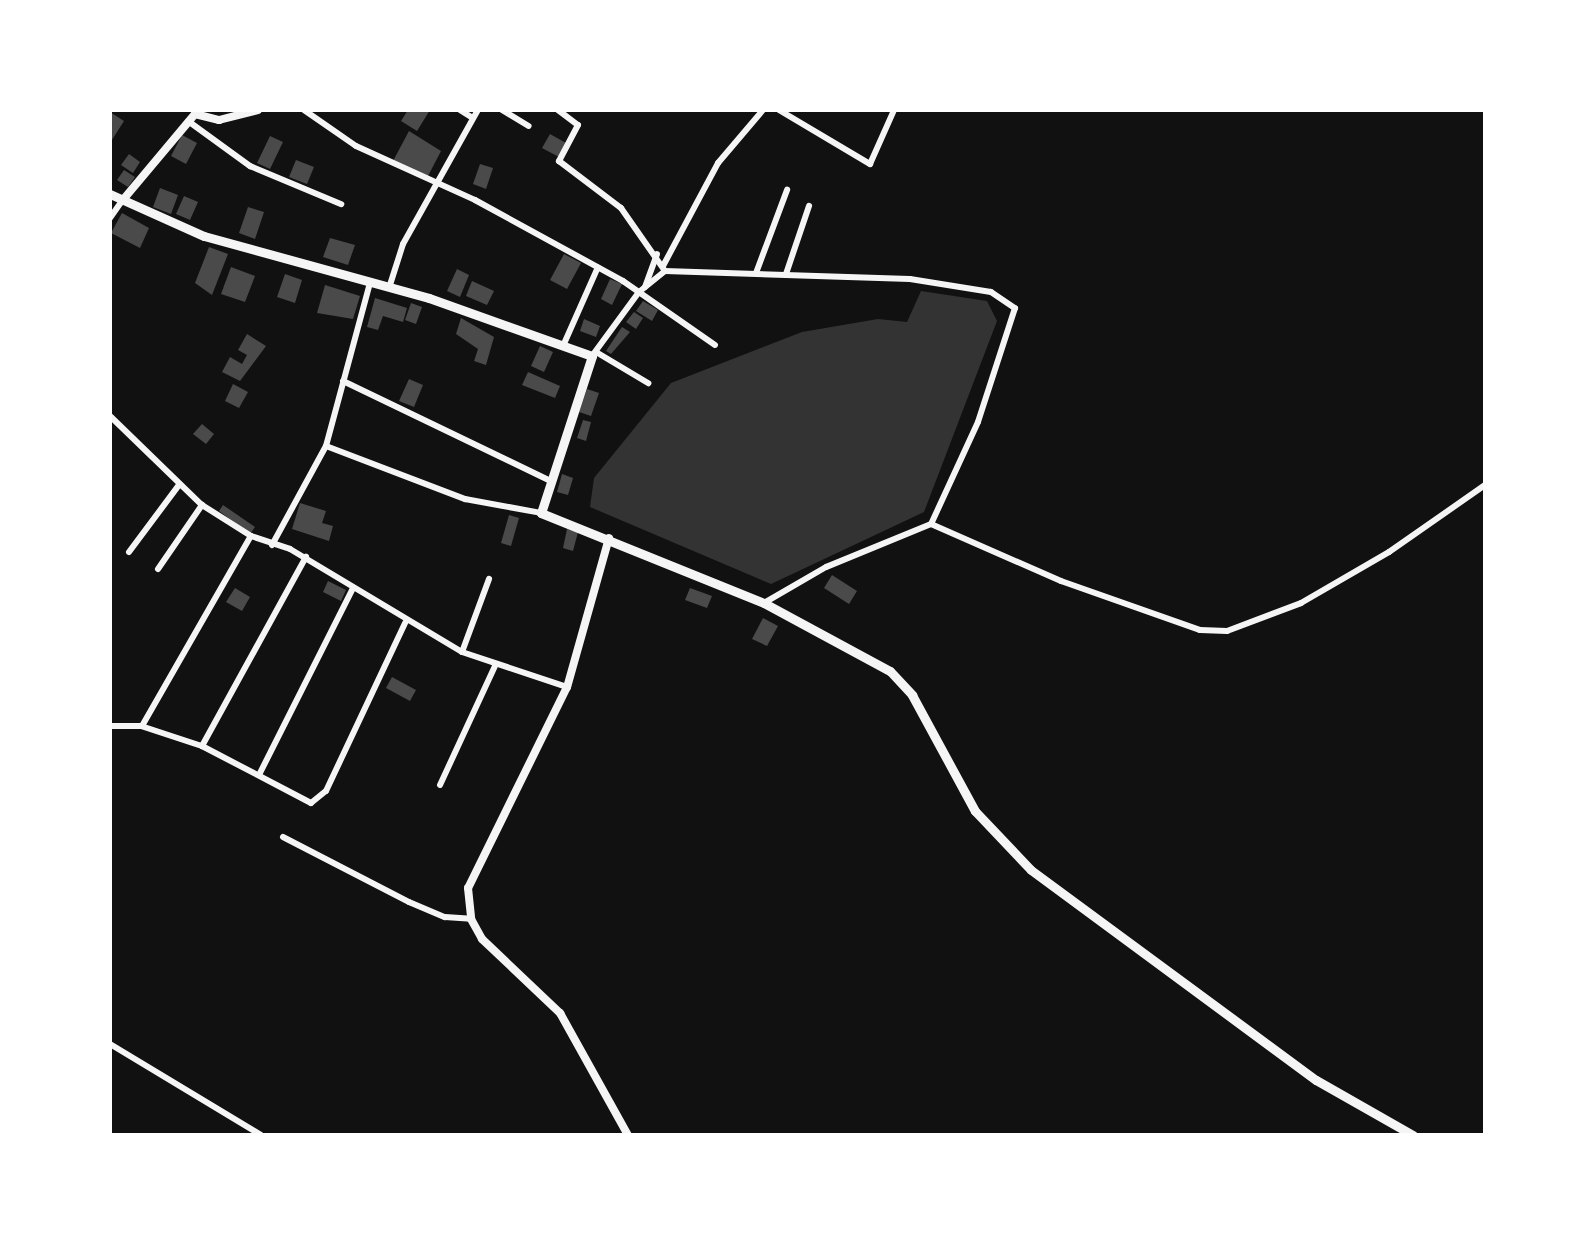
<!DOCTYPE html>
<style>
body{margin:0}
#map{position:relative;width:1595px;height:1245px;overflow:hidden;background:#111;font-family:Jost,sans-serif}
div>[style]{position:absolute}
.water>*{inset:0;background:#333}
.building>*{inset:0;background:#4a4a4a}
.minor>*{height:6px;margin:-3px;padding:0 3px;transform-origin:3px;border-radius:3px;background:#f5f5f5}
.tertiary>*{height:8px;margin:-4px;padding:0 4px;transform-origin:4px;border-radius:4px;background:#f5f5f5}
.secondary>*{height:9px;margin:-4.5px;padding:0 4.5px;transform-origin:4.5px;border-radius:4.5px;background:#f5f5f5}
span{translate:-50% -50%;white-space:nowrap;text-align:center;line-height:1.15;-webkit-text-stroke:9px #fff;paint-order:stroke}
.frame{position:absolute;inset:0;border:112px solid #fff;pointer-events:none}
</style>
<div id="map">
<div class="water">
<div style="clip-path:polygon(921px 291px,987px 301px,997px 321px,924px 512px,771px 584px,590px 507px,594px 478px,671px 383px,802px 332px,878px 319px,907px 322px)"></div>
</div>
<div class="building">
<div style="clip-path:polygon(408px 110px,430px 110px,417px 131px,401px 121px)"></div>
<div style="clip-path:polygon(110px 112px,124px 121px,110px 143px)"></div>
<div style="clip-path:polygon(409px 131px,441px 151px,427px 178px,393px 161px)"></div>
<div style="clip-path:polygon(550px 134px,566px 143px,559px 157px,542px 148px)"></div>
<div style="clip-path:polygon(182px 135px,197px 143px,186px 164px,171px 156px)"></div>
<div style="clip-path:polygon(270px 136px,283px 142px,270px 169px,257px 163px)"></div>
<div style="clip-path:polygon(129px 154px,140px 162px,133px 173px,121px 165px)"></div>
<div style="clip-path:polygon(296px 160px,314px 167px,307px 184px,289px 177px)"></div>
<div style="clip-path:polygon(480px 164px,493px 168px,486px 189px,473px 184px)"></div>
<div style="clip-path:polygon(124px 170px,135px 177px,128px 187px,117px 180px)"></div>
<div style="clip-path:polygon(160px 188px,178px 195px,171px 214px,153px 207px)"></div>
<div style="clip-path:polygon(184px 196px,198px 202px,190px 220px,176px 214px)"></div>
<div style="clip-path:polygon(248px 207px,264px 212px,255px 239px,239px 233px)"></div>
<div style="clip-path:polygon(122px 213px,149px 228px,140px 248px,111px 233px)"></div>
<div style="clip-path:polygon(330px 238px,355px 245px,348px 265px,323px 257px)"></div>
<div style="clip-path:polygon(209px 247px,228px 254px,212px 295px,195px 283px)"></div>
<div style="clip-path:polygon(564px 254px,581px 263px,567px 289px,550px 280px)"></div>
<div style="clip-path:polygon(231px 267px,255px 276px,245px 302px,221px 294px)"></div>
<div style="clip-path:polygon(457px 269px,469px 275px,460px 297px,447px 291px)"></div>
<div style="clip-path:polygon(285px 274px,302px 280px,295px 303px,277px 297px)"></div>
<div style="clip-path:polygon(610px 279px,622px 284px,612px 305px,601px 299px)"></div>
<div style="clip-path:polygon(472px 281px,494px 291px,487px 305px,466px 296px)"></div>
<div style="clip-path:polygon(325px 285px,360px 296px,353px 319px,317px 313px)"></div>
<div style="clip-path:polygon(375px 298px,407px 308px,403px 322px,383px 316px,378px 330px,367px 327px)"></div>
<div style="clip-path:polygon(643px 301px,658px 310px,652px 321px,636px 311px)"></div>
<div style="clip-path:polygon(411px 303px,422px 307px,416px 324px,405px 320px)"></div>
<div style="clip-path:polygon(634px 312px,643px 318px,636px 329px,626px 322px)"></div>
<div style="clip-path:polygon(461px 318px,494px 337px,486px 365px,474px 361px,478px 349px,456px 334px)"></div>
<div style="clip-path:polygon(584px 319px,600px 326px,596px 337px,580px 331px)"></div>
<div style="clip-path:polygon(622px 327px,630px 332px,611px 354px,606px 351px)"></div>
<div style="clip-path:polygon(247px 334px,266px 346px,240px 381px,222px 372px,230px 357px,242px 364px,247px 355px,238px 350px)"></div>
<div style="clip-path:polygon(540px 346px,553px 352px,544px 372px,531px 366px)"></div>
<div style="clip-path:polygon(528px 372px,560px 386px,555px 398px,522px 385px)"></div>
<div style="clip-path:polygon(409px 379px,423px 385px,414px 407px,399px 401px)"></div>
<div style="clip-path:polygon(233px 384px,248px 392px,239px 408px,225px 401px)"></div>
<div style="clip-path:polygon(587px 389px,599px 393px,591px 416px,579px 412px)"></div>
<div style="clip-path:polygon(583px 420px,591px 422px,586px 441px,577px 438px)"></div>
<div style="clip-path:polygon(202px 424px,214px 434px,206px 444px,193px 434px)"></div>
<div style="clip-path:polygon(562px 474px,573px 478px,568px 495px,557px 492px)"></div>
<div style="clip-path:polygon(300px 503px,326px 511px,322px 523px,333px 526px,329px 541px,292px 529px)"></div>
<div style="clip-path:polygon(223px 505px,255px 527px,250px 534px,219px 511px)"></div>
<div style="clip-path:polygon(509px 515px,519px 518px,511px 546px,501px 543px)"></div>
<div style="clip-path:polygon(567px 529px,578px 532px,573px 551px,563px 548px)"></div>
<div style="clip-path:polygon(832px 575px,857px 591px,849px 604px,824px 588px)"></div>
<div style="clip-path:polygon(328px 581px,346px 590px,341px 601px,323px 592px)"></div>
<div style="clip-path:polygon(235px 588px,250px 597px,242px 611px,226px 602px)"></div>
<div style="clip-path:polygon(690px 588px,712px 596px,707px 608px,685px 600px)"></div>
<div style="clip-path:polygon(763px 618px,778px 626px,767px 646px,752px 639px)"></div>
<div style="clip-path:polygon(392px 677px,416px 690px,410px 701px,386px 688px)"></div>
</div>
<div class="minor">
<div style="left:304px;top:110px;width:63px;rotate:34.7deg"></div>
<div style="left:356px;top:146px;width:131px;rotate:24.4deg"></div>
<div style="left:475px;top:200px;width:169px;rotate:28.7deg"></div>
<div style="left:623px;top:281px;width:112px;rotate:34.8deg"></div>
<div style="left:460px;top:110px;width:15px;rotate:32deg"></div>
<div style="left:502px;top:110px;width:31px;rotate:31deg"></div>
<div style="left:558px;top:110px;width:25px;rotate:37deg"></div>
<div style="left:578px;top:125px;width:41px;rotate:117.8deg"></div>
<div style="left:559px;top:161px;width:78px;rotate:37.2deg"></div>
<div style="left:621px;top:208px;width:77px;rotate:55.1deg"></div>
<div style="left:779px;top:110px;width:106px;rotate:30.7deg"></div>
<div style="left:870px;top:164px;width:59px;rotate:-66deg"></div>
<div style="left:188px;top:121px;width:77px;rotate:36deg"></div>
<div style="left:250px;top:166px;width:99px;rotate:22.7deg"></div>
<div style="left:110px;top:218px;width:21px;rotate:-55deg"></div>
<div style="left:663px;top:266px;width:117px;rotate:-61.9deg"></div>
<div style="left:718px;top:163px;width:70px;rotate:-49.7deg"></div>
<div style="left:756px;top:273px;width:89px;rotate:-69.5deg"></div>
<div style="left:786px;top:274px;width:72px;rotate:-71.3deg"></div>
<div style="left:645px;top:287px;width:35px;rotate:-70deg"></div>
<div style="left:389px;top:288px;width:46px;rotate:-72.3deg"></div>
<div style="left:403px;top:244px;width:154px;rotate:-60.8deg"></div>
<div style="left:563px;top:346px;width:86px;rotate:-66.1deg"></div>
<div style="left:596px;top:352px;width:61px;rotate:30.8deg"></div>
<div style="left:592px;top:356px;width:79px;rotate:-53.7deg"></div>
<div style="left:639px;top:292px;width:33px;rotate:-39deg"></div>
<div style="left:665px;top:271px;width:245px;rotate:1.9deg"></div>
<div style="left:910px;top:279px;width:82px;rotate:9.1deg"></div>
<div style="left:991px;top:292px;width:29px;rotate:34deg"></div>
<div style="left:1015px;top:308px;width:120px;rotate:108deg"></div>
<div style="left:978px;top:422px;width:112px;rotate:114.7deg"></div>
<div style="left:931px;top:524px;width:113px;rotate:157.7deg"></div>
<div style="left:826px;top:567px;width:72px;rotate:149.9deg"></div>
<div style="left:343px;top:381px;width:231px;rotate:25.7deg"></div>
<div style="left:110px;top:416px;width:128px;rotate:44.1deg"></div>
<div style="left:202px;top:505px;width:58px;rotate:32.3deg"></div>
<div style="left:251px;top:536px;width:41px;rotate:18.4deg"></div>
<div style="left:290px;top:549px;width:200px;rotate:30.9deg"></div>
<div style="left:462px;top:652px;width:111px;rotate:18.4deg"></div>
<div style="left:326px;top:446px;width:149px;rotate:20.9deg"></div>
<div style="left:465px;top:499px;width:77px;rotate:10.4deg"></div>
<div style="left:931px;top:524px;width:142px;rotate:23.7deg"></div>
<div style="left:1061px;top:581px;width:147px;rotate:19.4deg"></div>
<div style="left:1200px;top:630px;width:27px;rotate:2deg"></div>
<div style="left:1227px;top:631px;width:79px;rotate:-20.7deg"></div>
<div style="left:1301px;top:603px;width:102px;rotate:-30.1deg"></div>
<div style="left:1389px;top:552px;width:117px;rotate:-34.9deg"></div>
<div style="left:272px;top:545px;width:113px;rotate:-61.4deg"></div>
<div style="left:326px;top:446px;width:169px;rotate:-74.9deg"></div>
<div style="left:129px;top:552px;width:84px;rotate:-53.3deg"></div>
<div style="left:158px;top:569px;width:78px;rotate:-55.5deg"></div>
<div style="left:462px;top:652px;width:78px;rotate:-69.7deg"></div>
<div style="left:110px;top:726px;width:31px"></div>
<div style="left:141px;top:726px;width:64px;rotate:18.2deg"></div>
<div style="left:202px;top:746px;width:123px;rotate:27.6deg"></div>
<div style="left:311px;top:803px;width:19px;rotate:-39deg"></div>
<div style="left:326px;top:791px;width:186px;rotate:-64.8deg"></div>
<div style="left:142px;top:726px;width:219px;rotate:-60.2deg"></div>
<div style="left:202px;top:746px;width:216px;rotate:-61.2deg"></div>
<div style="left:260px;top:773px;width:207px;rotate:-63.3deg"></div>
<div style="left:440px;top:785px;width:133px;rotate:-65.2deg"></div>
<div style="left:283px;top:837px;width:142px;rotate:27.3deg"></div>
<div style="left:409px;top:902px;width:39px;rotate:23deg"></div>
<div style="left:445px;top:917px;width:26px;rotate:4deg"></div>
<div style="left:110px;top:1044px;width:176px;rotate:31.1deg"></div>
</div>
<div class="tertiary">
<div style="left:122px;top:201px;width:114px;rotate:-50deg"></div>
<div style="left:195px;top:114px;width:25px;rotate:14deg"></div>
<div style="left:219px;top:120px;width:40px;rotate:-14.4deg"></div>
<div style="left:609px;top:538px;width:155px;rotate:105.7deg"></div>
<div style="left:567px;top:687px;width:224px;rotate:116.2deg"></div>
<div style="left:468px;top:888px;width:31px;rotate:84deg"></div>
<div style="left:471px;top:919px;width:23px;rotate:61deg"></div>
<div style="left:482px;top:939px;width:108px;rotate:43.5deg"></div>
<div style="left:560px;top:1013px;width:140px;rotate:60.9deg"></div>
</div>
<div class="secondary">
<div style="left:110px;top:194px;width:103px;rotate:24.1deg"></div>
<div style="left:204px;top:236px;width:233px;rotate:15.4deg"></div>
<div style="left:429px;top:298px;width:173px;rotate:19.6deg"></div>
<div style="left:592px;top:356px;width:165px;rotate:108deg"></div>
<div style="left:541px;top:513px;width:240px;rotate:22deg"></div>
<div style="left:764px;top:603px;width:143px;rotate:28.4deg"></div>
<div style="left:890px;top:671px;width:33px;rotate:47deg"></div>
<div style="left:912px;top:695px;width:132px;rotate:61.5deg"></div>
<div style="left:975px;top:811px;width:81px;rotate:46.5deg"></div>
<div style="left:1031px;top:870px;width:354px;rotate:36.4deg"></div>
<div style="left:1316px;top:1080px;width:112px;rotate:29.6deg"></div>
</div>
<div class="frame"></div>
</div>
